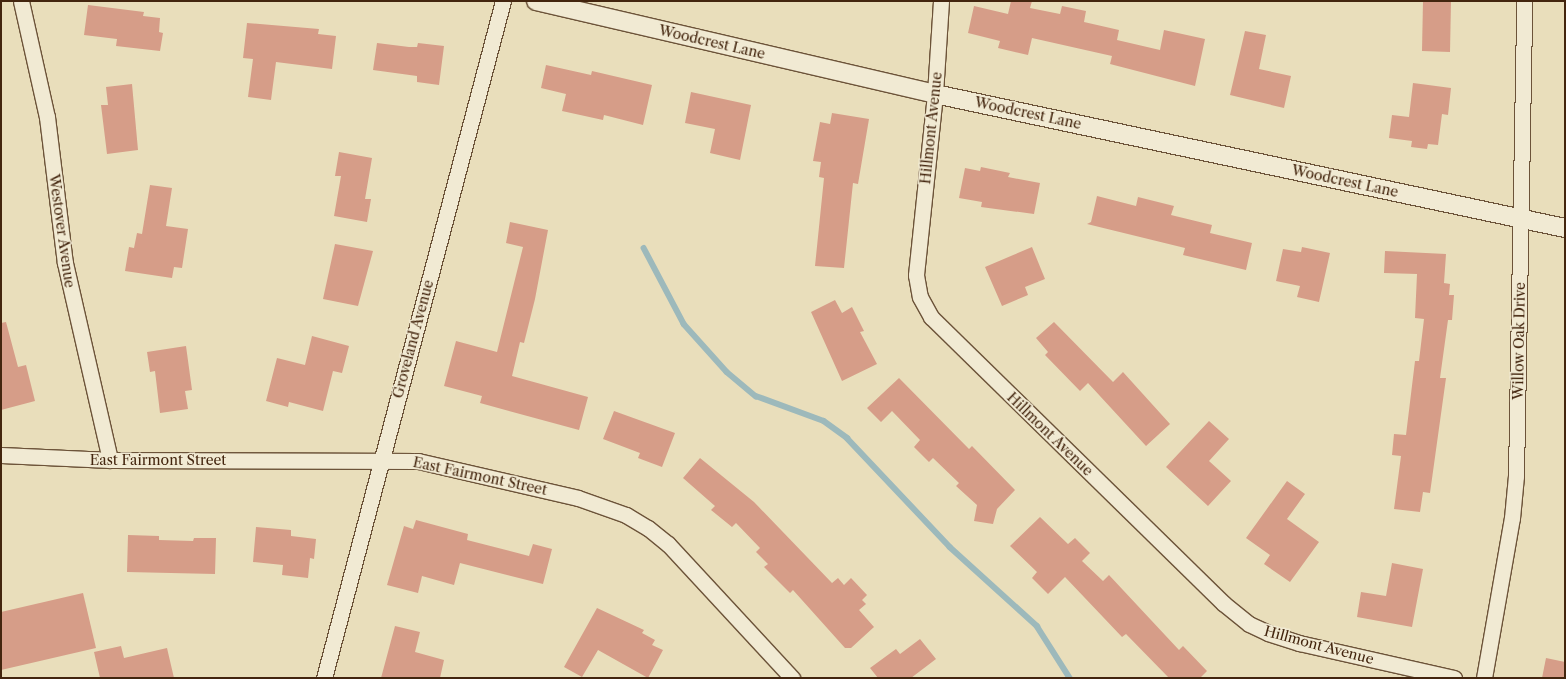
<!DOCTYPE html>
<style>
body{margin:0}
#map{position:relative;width:1566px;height:679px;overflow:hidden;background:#e9debb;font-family:"Libre Caslon Text",serif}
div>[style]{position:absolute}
.stream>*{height:5.5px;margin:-2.75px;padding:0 2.75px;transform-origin:2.75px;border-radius:2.75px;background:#9db9bb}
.building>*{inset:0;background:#d69d88}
.roads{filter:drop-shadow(1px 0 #6c5339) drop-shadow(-1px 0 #6c5339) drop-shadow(0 1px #6c5339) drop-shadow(0 -1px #6c5339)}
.minor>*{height:15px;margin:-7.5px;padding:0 7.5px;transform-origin:7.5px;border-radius:7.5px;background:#f1ead3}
.tertiary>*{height:18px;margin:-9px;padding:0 9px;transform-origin:9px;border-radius:9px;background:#f1ead3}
span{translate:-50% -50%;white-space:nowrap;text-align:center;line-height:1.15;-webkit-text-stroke:3px #f1ead3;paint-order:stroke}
.street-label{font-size:14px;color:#43250e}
.frame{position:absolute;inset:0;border:2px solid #43250e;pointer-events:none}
</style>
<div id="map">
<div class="stream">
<div style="left:644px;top:248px;width:86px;rotate:62.2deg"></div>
<div style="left:684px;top:324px;width:64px;rotate:48.1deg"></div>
<div style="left:727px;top:372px;width:38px;rotate:40deg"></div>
<div style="left:756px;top:396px;width:72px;rotate:20.2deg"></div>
<div style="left:824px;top:421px;width:29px;rotate:36deg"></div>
<div style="left:847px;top:438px;width:150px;rotate:46.6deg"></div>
<div style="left:950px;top:547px;width:118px;rotate:42.2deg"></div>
<div style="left:1037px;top:626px;width:62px;rotate:57.6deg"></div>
</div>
<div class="building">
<div style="clip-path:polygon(1011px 1px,1032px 1px,1030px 8px,1060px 14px,1062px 6px,1086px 11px,1084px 22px,1119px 30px,1117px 40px,1160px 50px,1164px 30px,1205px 39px,1195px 86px,1110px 64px,1112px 56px,1032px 38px,1028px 55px,998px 48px,1000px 41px,968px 33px,974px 6px,1008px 14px)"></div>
<div style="clip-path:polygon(1423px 1px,1451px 1px,1450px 52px,1422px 51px)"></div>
<div style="clip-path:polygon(88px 5px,144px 12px,143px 16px,160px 18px,159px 32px,163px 33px,160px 51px,116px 46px,117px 39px,84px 35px)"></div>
<div style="clip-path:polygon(247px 23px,319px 29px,318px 34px,336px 36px,332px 69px,276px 62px,271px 100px,248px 97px,253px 59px,243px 58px)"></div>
<div style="clip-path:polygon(1245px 31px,1266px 35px,1259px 69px,1291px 76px,1284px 108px,1230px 95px)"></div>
<div style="clip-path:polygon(377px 43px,409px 47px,417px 47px,418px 43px,444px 46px,439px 85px,417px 82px,417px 76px,373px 70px)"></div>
<div style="clip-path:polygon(546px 65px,591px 75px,592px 71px,652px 85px,643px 125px,604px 115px,603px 120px,562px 111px,566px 94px,541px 88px)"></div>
<div style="clip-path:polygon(1413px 83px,1451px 88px,1448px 115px,1442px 114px,1438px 145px,1428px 144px,1427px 149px,1411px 147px,1412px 141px,1389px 138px,1392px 115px,1409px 117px)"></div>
<div style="clip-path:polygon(132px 84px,138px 150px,107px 154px,101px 105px,108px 105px,106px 87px)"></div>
<div style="clip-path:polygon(691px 92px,751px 105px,740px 160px,710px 153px,715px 129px,685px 123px)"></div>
<div style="clip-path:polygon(832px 113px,869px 119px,858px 184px,853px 183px,844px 268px,815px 266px,824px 178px,819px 177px,821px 162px,813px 161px,820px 122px,830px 124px)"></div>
<div style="clip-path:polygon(339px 152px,372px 158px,365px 199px,371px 199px,367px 222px,334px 216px,341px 176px,335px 176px)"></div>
<div style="clip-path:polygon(981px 167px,1010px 173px,1008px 177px,1040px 183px,1034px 214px,981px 207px,982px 202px,959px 198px,965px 168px,980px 171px)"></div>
<div style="clip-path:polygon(150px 185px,172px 188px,166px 226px,188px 229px,182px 268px,174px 267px,172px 278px,125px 271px,129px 247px,134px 248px,137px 233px,142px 234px)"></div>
<div style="clip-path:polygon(1097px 196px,1136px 206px,1138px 197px,1174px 206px,1171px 215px,1212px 225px,1210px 233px,1252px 243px,1246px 270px,1183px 255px,1185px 248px,1087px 224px,1091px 222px)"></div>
<div style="clip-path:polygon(510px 222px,548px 230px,535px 299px,524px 343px,520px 342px,512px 376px,588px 397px,579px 430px,480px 403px,482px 396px,444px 386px,456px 341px,497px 352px,523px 247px,506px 243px)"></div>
<div style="clip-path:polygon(335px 244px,373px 251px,358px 306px,323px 299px)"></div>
<div style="clip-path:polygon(1032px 247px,1045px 279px,1025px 287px,1028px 295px,1002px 306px,985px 267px)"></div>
<div style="clip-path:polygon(1302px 247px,1330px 253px,1319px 302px,1297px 297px,1300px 286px,1276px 281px,1283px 249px,1301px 252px)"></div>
<div style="clip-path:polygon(1385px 251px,1446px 254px,1444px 283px,1450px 284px,1449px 295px,1454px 295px,1452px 320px,1448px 320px,1440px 378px,1446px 378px,1430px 493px,1423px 492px,1420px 512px,1394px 509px,1401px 456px,1392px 455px,1394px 434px,1406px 435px,1415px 361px,1419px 361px,1424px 319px,1415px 318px,1417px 274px,1384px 273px)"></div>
<div style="clip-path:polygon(835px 300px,842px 313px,852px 307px,864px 331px,860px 332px,877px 364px,842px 381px,811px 312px)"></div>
<div style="clip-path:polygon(6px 322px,18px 367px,26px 365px,35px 401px,1px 410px,1px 323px)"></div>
<div style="clip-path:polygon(1054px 322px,1113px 382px,1123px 372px,1170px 424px,1146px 446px,1088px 383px,1080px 391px,1045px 355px,1048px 352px,1036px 338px)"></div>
<div style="clip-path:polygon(312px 336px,349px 346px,342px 373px,333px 371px,323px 411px,289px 402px,288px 407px,266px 401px,277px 358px,305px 365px)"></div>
<div style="clip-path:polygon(186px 346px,192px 390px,185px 391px,188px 409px,160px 413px,155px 371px,150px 372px,147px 352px)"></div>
<div style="clip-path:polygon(899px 378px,969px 449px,972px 446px,1015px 490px,997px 509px,993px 524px,974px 521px,977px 505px,956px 486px,959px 483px,933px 458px,929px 462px,914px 447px,920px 440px,892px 411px,881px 422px,867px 408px)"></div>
<div style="clip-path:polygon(614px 411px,675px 433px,662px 467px,638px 458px,640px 453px,603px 439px)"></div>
<div style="clip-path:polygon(1209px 421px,1229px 439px,1209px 461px,1231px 481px,1208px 506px,1166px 467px)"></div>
<div style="clip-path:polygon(700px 458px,754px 502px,832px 583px,838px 578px,844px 585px,851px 578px,867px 595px,862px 600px,866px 604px,859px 610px,874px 627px,851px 648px,845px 648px,793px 590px,790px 593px,764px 567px,768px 564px,756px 552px,760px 548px,736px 523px,732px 527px,711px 510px,715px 506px,683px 478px)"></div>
<div style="clip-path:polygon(1287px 481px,1305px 494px,1287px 519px,1319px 542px,1290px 582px,1264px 564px,1270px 555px,1246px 538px)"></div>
<div style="clip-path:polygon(1040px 517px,1068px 544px,1075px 538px,1090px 553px,1082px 561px,1103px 581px,1109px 575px,1179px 650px,1183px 646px,1207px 671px,1200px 678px,1169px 678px,1126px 634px,1122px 637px,1065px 577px,1048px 594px,1032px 578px,1037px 572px,1010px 546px)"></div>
<div style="clip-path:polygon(416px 520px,468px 534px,467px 540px,529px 556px,533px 544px,552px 549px,543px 584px,460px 563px,454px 585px,422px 576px,418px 593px,387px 585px,404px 526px,413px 529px)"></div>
<div style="clip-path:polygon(256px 527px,291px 530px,291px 536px,316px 539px,314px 559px,310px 558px,308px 578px,282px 575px,283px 565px,253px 562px)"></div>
<div style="clip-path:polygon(128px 535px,159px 536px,159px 540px,193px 541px,194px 538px,216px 538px,215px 574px,127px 572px)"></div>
<div style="clip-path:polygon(1392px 563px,1423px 569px,1412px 627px,1357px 617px,1361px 592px,1386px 596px)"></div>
<div style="clip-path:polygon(83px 593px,96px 648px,1px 670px,1px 612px)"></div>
<div style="clip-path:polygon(597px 608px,644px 630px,642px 633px,655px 640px,652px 645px,663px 650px,648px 678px,598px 650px,582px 677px,564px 667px)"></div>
<div style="clip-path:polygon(395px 626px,420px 632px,415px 652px,444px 660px,440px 678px,381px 678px)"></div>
<div style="clip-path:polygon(920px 639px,936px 659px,911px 678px,878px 678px,870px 668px,896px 649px,900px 654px)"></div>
<div style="clip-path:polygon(121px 646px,124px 658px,167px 648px,174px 678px,100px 678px,94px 652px)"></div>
<div style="clip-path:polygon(1546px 658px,1565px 662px,1565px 678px,1542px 678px)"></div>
</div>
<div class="roads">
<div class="minor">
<div style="left:21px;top:1px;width:119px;rotate:77.4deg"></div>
<div style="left:47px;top:117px;width:147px;rotate:83deg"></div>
<div style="left:65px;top:263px;width:202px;rotate:77.1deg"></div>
<div style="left:941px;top:1px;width:93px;rotate:93.7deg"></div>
<div style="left:935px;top:94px;width:182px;rotate:96deg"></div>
<div style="left:916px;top:275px;width:22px;rotate:80deg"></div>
<div style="left:920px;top:297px;width:23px;rotate:61deg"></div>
<div style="left:931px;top:317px;width:409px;rotate:44.4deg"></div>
<div style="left:1223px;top:603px;width:33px;rotate:39deg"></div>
<div style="left:1249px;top:624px;width:21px;rotate:25deg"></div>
<div style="left:1268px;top:633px;width:33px;rotate:18deg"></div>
<div style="left:1299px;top:643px;width:159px;rotate:12.7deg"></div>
<div style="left:1px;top:455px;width:109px;rotate:2.6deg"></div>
<div style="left:110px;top:460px;width:308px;rotate:0.2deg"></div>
<div style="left:418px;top:461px;width:164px;rotate:13deg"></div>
<div style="left:578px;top:498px;width:51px;rotate:19.5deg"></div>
<div style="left:626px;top:515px;width:26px;rotate:31deg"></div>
<div style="left:648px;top:528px;width:26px;rotate:39deg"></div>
<div style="left:668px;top:544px;width:183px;rotate:47.2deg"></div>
<div style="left:324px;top:678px;width:700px;rotate:-75.19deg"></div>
<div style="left:1484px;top:678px;width:162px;rotate:-80.1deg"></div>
<div style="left:1512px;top:518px;width:42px;rotate:-84.6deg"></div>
<div style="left:1516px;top:476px;width:475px;rotate:-89deg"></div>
</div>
<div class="tertiary">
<div style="left:536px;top:1px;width:410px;rotate:13.1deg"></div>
<div style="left:935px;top:94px;width:644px;rotate:12.01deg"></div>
</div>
</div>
<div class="street-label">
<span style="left:712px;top:42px;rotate:13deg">Woodcrest Lane</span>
<span style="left:1028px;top:113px;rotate:12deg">Woodcrest Lane</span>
<span style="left:931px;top:128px;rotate:-84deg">Hillmont Avenue</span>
<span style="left:1345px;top:181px;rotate:12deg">Woodcrest Lane</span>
<span style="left:62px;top:231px;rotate:82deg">Westover Avenue</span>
<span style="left:413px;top:339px;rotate:-75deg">Groveland Avenue</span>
<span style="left:1519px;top:341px;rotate:-89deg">Willow Oak Drive</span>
<span style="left:1050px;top:434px;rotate:44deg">Hillmont Avenue</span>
<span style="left:158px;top:460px">East Fairmont Street</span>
<span style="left:480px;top:476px;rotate:12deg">East Fairmont Street</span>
<span style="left:1319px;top:645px;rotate:15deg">Hillmont Avenue</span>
</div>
<div class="frame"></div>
</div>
